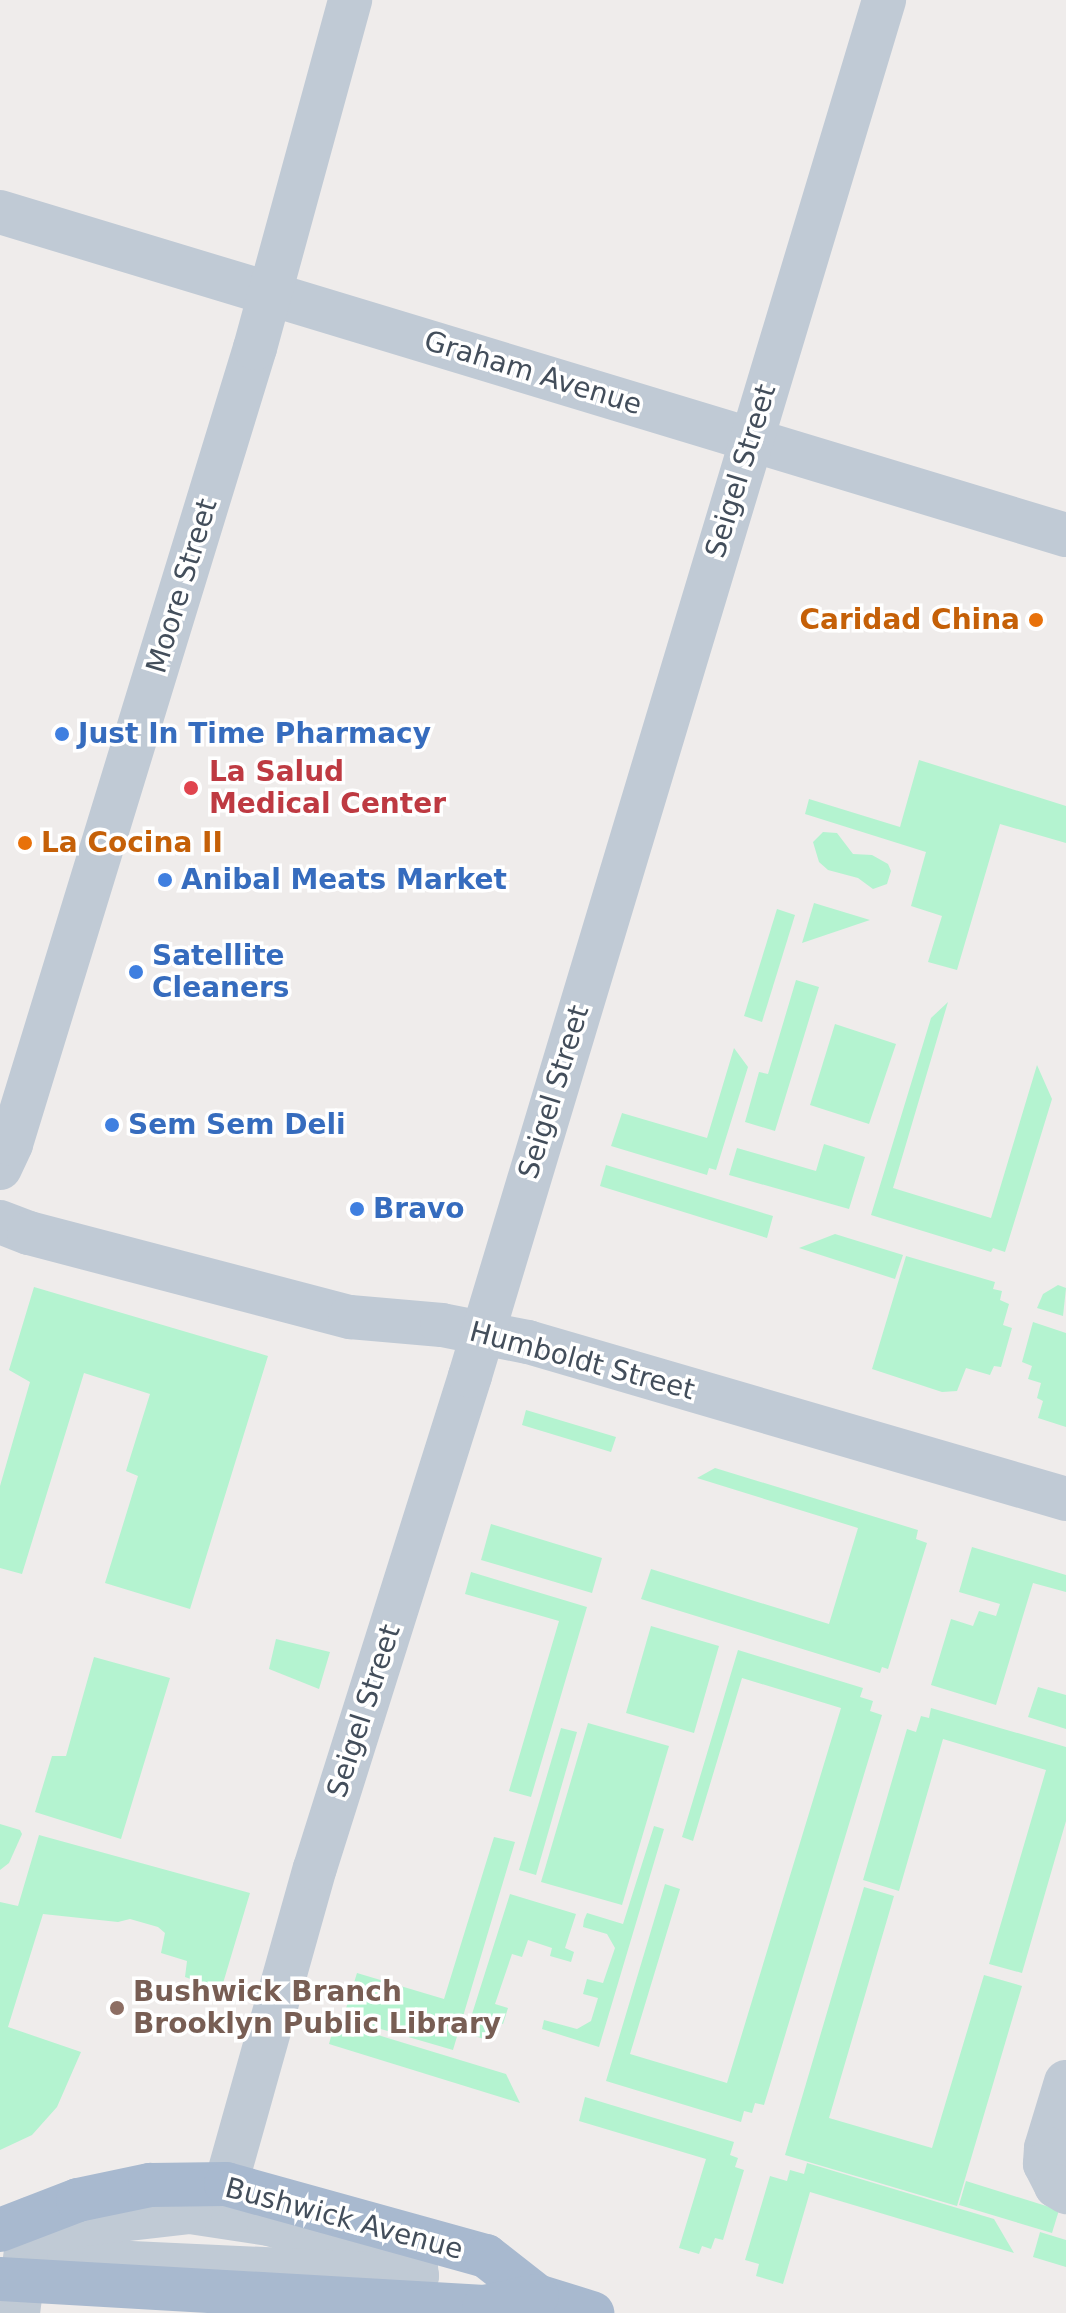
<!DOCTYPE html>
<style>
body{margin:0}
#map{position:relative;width:1066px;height:2313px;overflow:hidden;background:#efeceb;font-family:"DejaVu Sans",sans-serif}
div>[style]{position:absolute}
.green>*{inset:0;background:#b4f3d0}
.minor>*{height:44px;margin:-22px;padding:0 22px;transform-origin:22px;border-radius:22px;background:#c0cad5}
.major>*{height:44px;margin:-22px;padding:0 22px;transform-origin:22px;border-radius:22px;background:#a8b9cf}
.dots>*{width:22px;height:22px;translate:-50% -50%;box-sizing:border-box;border:4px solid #fff;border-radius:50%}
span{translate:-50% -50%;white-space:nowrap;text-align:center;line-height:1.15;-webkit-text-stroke:7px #fff;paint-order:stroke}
.street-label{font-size:28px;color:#434e5b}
.food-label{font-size:28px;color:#c56008;font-weight:700}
.right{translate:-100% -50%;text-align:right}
.left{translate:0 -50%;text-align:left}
.shop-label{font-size:28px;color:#366cbe;font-weight:700}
.health-label{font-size:28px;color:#be3a42;font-weight:700}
.education-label{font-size:28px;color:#785e54;font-weight:700}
</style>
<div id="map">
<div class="green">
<div style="clip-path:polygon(919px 760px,1066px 806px,1066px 843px,1000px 824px,957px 970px,928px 962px,942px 916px,911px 906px,926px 852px,805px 814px,809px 799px,900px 827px)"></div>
<div style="clip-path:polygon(823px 832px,837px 833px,853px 854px,872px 855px,888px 864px,891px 871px,887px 884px,873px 889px,858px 878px,828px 870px,819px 862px,813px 842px)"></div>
<div style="clip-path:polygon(814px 903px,870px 920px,802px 943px)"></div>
<div style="clip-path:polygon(777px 909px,795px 915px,762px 1022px,744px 1016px)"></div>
<div style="clip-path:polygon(796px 980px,819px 987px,775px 1131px,745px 1122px,759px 1072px,768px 1074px)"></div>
<div style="clip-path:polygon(948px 1002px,893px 1188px,991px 1218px,1037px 1065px,1052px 1099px,1005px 1252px,993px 1248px,991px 1252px,871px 1215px,931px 1018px)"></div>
<div style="clip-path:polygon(835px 1024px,896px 1044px,869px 1124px,810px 1105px)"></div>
<div style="clip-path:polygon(734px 1048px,748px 1067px,716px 1170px,709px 1168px,707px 1175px,611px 1146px,622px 1113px,707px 1138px)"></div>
<div style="clip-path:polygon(824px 1144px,865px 1157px,849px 1209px,729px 1175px,737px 1148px,816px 1171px)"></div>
<div style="clip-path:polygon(606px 1165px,773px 1216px,767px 1238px,600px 1186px)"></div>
<div style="clip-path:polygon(835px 1234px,903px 1255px,895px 1279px,799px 1248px)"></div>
<div style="clip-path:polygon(906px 1256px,995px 1282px,993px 1289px,1002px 1291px,1000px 1300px,1009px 1304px,1003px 1325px,1012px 1328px,1001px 1367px,994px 1366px,990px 1375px,966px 1368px,957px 1391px,942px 1392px,872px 1369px)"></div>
<div style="clip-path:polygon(1058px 1285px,1066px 1288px,1063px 1316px,1037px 1308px,1043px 1294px)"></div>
<div style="clip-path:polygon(34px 1287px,268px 1356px,190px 1609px,105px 1583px,138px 1476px,126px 1471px,150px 1394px,84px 1373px,22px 1574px,0 1568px,0 1486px,30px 1382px,9px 1370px)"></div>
<div style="clip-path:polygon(1033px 1322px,1066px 1333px,1066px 1427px,1038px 1418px,1043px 1401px,1037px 1398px,1041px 1383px,1028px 1379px,1032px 1366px,1022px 1362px)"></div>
<div style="clip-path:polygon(526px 1410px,616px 1437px,611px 1452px,522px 1425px)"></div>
<div style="clip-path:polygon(715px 1468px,918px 1530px,916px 1539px,927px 1543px,888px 1669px,882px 1667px,880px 1673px,641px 1599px,651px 1569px,829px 1624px,858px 1528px,697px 1478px)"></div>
<div style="clip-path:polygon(491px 1524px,602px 1558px,592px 1593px,481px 1560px)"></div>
<div style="clip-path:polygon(972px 1547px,1066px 1575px,1066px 1592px,1033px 1583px,996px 1705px,931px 1685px,951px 1619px,973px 1626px,979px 1611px,996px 1616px,1000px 1604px,959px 1592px)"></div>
<div style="clip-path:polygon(471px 1572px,587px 1607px,531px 1797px,509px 1791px,559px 1621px,465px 1594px)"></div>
<div style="clip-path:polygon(651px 1626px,719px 1646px,694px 1733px,626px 1713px)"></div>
<div style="clip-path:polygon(276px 1639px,330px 1652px,319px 1689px,269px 1669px)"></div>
<div style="clip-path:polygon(738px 1650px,863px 1688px,860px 1697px,873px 1701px,870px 1711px,882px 1715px,764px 2105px,755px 2103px,752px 2113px,744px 2111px,741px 2122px,606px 2081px,665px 1884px,680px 1889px,630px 2054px,727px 2083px,841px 1708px,742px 1678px,693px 1841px,682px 1837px)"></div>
<div style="clip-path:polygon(94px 1657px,170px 1678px,121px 1839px,35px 1812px,52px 1756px,66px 1756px)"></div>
<div style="clip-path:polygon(1038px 1687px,1066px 1695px,1066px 1729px,1028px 1717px)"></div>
<div style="clip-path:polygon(931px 1708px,1066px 1747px,1066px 1821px,1022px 1973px,989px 1964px,1046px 1770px,943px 1739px,899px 1891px,863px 1880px,907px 1729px,916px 1732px,921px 1716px,929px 1718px)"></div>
<div style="clip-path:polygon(588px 1723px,669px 1746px,622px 1905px,541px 1882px)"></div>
<div style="clip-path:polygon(561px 1728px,577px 1732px,536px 1875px,519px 1870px)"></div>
<div style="clip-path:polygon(0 1824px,20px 1830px,22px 1834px,9px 1863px,0 1870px)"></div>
<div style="clip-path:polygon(654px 1826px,664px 1829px,599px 2047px,542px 2029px,544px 2020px,577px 2029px,591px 2021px,598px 1998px,583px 1994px,587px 1979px,603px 1983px,615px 1948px,607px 1934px,583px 1927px,584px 1920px,587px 1913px,623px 1924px)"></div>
<div style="clip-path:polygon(39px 1835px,250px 1893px,221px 1990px,185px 1977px,187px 1961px,161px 1953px,165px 1933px,158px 1927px,130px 1919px,118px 1922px,43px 1914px,8px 2027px,81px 2052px,57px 2107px,32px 2135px,0 2150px,0 1902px,18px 1906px)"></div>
<div style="clip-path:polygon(494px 1837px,515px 1842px,453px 2050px,343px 2018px,357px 1973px,444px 1999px)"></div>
<div style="clip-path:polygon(864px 1887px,894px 1896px,829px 2118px,932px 2148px,984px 1975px,1022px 1986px,957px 2206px,785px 2155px)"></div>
<div style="clip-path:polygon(510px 1894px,576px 1914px,565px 1948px,574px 1952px,571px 1962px,550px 1956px,552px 1948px,528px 1940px,522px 1957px,512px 1954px,495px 2004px,508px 2008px,503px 2024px,490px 2020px,484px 2039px,466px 2033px)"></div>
<div style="clip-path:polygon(335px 2022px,506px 2074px,520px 2103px,329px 2044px)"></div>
<div style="clip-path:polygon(585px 2097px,734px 2142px,730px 2155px,738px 2158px,735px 2167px,744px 2170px,723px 2240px,715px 2238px,711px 2249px,702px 2246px,699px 2254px,679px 2248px,706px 2159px,579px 2121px)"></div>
<div style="clip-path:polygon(807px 2163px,994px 2219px,1014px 2253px,810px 2192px,783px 2284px,756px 2276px,759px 2264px,745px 2260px,770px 2176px,787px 2181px,790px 2170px,804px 2174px)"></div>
<div style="clip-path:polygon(966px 2181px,1059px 2210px,1052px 2233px,959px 2205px)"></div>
<div style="clip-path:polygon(1040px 2232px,1066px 2240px,1066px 2267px,1033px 2257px)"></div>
</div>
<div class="minor">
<div style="left:0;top:212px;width:1114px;rotate:16.86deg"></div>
<div style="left:0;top:1168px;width:26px;rotate:-65deg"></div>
<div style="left:11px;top:1144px;width:833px;rotate:-72.96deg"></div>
<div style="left:255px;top:348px;width:361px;rotate:-74.7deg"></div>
<div style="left:0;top:1222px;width:31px;rotate:21deg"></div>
<div style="left:29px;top:1233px;width:332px;rotate:14.7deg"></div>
<div style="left:350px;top:1317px;width:92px;rotate:5deg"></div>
<div style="left:442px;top:1325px;width:88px;rotate:11.2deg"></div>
<div style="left:528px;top:1342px;width:560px;rotate:16.27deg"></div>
<div style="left:1066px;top:2082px;width:69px;rotate:106.9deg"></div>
<div style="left:1046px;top:2148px;width:16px;rotate:94deg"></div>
<div style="left:1045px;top:2164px;width:25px;rotate:63deg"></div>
<div style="left:1056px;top:2186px;width:12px;rotate:31deg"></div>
<div style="left:226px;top:2184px;width:328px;rotate:-74.3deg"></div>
<div style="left:315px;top:1868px;width:516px;rotate:-72.51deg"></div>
<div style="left:470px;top:1376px;width:1437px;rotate:-73.25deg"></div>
<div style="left:190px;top:2212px;width:80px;rotate:8.6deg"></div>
<div style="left:269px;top:2224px;width:153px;rotate:16.7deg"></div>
<div style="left:416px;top:2268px;width:8px;rotate:83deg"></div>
<div style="left:417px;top:2276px;width:351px;rotate:-177.4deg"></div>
<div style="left:66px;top:2260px;width:8px;rotate:-140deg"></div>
<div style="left:60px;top:2255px;width:26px;rotate:-79deg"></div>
<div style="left:65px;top:2229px;width:13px;rotate:-18deg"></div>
<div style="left:77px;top:2225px;width:114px;rotate:-6.6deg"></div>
<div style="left:18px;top:2313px;width:95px;rotate:-82.7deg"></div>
</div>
<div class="major">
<div style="left:0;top:2230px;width:84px;rotate:-21deg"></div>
<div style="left:78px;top:2200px;width:74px;rotate:-11.8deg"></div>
<div style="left:150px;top:2185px;width:76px;rotate:-0.8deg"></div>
<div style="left:226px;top:2184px;width:270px;rotate:15.5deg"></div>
<div style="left:486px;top:2256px;width:65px;rotate:38.1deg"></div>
<div style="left:537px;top:2296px;width:58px;rotate:17.2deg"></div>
<div style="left:0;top:2279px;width:485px;rotate:3.3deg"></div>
<div style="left:484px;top:2307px;width:54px;rotate:-11.7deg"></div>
</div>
<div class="dots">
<div style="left:1036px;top:620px;background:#e8710a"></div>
<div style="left:62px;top:734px;background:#3f7fe0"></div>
<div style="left:191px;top:788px;background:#e0444e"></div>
<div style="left:25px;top:843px;background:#e8710a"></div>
<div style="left:165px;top:880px;background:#3f7fe0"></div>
<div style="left:136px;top:972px;background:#3f7fe0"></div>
<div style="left:112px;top:1125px;background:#3f7fe0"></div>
<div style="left:357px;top:1209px;background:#3f7fe0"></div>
<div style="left:117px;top:2008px;background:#8d6e63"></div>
</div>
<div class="street-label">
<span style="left:533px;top:373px;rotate:17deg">Graham Avenue</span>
<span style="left:741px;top:471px;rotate:-73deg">Seigel Street</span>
<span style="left:182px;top:586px;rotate:-73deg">Moore Street</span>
<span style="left:554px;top:1092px;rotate:-73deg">Seigel Street</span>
<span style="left:582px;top:1361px;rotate:15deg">Humboldt Street</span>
<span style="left:364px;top:1711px;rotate:-72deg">Seigel Street</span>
<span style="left:344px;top:2219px;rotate:15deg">Bushwick Avenue</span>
</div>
<div class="food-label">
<span class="right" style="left:1020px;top:620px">Caridad China</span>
<span class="left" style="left:41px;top:843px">La Cocina II</span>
</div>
<div class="shop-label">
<span class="left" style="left:78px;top:734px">Just In Time Pharmacy</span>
<span class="left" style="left:181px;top:880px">Anibal Meats Market</span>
<span class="left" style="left:152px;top:972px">Satellite<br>Cleaners</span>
<span class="left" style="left:128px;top:1125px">Sem Sem Deli</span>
<span class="left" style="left:373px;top:1209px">Bravo</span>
</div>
<div class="health-label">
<span class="left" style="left:209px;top:788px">La Salud<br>Medical Center</span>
</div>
<div class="education-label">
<span class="left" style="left:133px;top:2008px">Bushwick Branch<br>Brooklyn Public Library</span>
</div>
</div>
